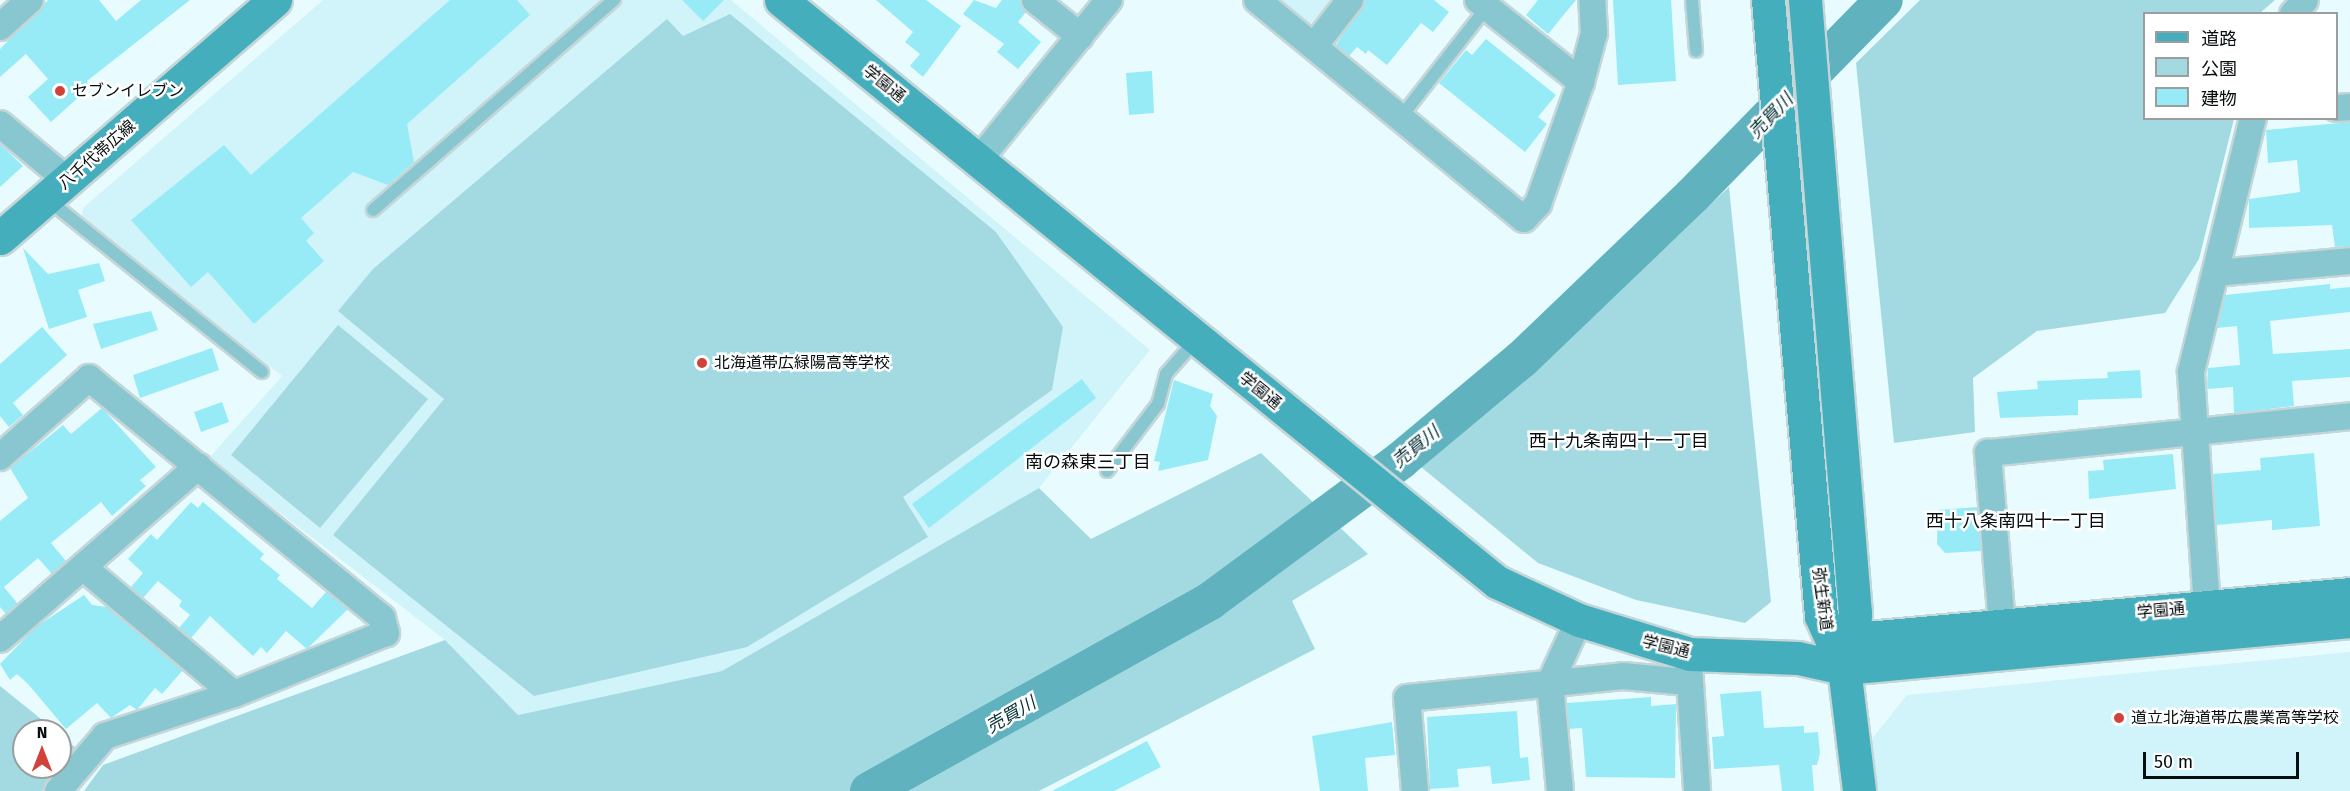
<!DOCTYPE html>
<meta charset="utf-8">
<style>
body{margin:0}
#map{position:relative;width:2350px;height:791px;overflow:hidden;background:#e8fcff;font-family:"Fira Sans","Noto Sans JP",sans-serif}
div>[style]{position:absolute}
.built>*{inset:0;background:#d0f4f9}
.green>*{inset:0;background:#a3dae2}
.river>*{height:38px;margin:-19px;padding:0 19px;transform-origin:19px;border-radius:19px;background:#5fb2be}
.building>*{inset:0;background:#97ebf7}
.roads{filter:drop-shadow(2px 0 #c4d6d8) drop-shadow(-2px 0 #c4d6d8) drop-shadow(0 2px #c4d6d8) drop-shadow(0 -2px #c4d6d8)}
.lane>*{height:12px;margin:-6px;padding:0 6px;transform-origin:6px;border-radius:6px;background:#89c7d0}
.street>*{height:26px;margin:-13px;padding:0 13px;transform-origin:13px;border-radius:13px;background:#89c7d0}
.secondary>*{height:33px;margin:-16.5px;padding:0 16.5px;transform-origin:16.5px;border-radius:16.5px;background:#44aebc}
.dots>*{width:16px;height:16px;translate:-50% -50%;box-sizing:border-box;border:3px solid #fff;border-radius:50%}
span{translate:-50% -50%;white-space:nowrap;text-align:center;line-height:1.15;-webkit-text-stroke:5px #fff;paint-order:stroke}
.street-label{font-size:16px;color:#050d0e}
.poi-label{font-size:16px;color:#050d0e}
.left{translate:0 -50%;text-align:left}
.water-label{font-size:18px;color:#063136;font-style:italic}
.neighbourhood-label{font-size:18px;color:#050d0e}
.legend{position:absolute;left:2143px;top:12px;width:195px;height:108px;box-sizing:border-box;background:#fff;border:2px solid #9b9e9f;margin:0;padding:8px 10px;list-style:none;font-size:18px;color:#050d0e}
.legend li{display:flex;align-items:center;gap:12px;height:30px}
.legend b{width:30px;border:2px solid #9b9e9f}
.north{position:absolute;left:12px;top:719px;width:60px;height:60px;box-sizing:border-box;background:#fff;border:2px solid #9b9e9f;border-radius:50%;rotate:0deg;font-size:16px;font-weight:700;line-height:24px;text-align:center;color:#050d0e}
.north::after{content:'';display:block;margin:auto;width:21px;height:27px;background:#d0423a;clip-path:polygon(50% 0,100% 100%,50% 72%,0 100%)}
.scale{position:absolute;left:2143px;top:752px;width:156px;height:27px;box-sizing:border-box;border:3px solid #050d0e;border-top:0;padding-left:8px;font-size:18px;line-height:21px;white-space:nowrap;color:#050d0e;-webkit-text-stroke:4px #fff;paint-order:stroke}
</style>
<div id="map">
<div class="built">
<div style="clip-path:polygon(323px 0,731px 0,1150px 350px,1039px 488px,722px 671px,518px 715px,445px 640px,209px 458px,282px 376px,82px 216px,83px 208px)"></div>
<div style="clip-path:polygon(1276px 0,1330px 0,1309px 26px)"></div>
<div style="clip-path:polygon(2350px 652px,2350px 791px,1875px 791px,1870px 741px,1907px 695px)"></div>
</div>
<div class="green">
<div style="clip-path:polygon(1920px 0,2275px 0,2260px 13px,2144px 14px,2144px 118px,2234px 119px,2199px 259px,2165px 313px,2037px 331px,1973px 378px,1975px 432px,1894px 443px,1856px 63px)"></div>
<div style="clip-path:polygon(730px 14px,996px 232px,1063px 327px,1052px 390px,903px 497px,928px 537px,747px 647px,534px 696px,333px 535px,444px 399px,338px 311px,373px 269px,667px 19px,683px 36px)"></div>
<div style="clip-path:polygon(1729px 187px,1771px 602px,1745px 623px,1636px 600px,1538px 563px,1421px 467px)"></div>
<div style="clip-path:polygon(338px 325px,428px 399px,320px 528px,231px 455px)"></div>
<div style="clip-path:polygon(1261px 453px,1368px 554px,1292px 601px,1315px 649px,1039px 791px,84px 791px,103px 765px,445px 640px,518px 715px,722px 671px,1039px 488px,1091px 539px)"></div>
<div style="clip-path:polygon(0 686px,56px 731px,24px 731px,24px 767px,60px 767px,60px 734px,77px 749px,42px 791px,0 791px)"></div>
</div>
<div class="river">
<div style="left:869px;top:791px;width:390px;rotate:-29.1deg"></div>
<div style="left:1210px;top:601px;width:237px;rotate:-36.4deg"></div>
<div style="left:1401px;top:460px;width:158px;rotate:-39.9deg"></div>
<div style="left:1522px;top:359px;width:236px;rotate:-43.8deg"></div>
<div style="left:1692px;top:196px;width:274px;rotate:-45.6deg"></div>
</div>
<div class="building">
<div style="clip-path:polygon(48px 0,99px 0,116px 21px,141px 0,190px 0,87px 81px,91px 86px,51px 122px,28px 97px,48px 79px,26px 54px,0 77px,0 49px)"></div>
<div style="clip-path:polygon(450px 0,517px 0,530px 15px,407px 124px,414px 162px,388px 185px,353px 172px,301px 218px,314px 233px,306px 241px,324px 261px,254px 324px,208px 272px,191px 287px,131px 220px,224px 145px,251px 175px)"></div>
<div style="clip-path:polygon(682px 0,724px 0,703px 21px)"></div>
<div style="clip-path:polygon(876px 0,926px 0,961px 26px,923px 77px,910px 66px,920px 54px,905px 42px,913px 32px)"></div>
<div style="clip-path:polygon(974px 0,996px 8px,1002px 0,1020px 0,1026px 12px,1018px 22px,1041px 42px,1018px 69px,997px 52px,1004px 44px,963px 14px)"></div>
<div style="clip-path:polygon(1365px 0,1434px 0,1449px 12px,1433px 32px,1421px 23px,1387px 65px,1368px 50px,1366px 54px,1357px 47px,1349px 56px,1336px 45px)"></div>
<div style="clip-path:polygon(1538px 0,1576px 0,1548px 34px,1526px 15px)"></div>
<div style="clip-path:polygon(1613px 0,1671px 0,1676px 81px,1618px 85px)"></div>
<div style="clip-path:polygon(1486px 39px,1556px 95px,1538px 117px,1547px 124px,1525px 152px,1439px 83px,1466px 50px,1472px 55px)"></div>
<div style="clip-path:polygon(1152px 71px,1154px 113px,1129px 115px,1126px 73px)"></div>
<div style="clip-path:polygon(2350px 122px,2350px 246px,2335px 247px,2332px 225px,2249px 228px,2249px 199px,2300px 192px,2297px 160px,2268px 163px,2266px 130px)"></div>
<div style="clip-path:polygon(0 144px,23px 166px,0 187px)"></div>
<div style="clip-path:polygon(23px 248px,48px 274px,99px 263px,105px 281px,78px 290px,87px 317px,49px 329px)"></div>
<div style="clip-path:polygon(2330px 284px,2330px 289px,2350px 287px,2350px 312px,2270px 321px,2273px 354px,2350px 349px,2350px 377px,2292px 381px,2294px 406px,2234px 413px,2233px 387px,2207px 389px,2208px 368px,2240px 365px,2237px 326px,2217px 328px,2225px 295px)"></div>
<div style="clip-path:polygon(151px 311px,158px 330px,101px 349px,93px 324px)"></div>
<div style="clip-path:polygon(42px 327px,67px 355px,13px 403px,23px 415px,9px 427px,0 416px,0 364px)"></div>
<div style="clip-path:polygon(212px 348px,219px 370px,140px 398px,133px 375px)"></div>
<div style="clip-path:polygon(2140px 370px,2142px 398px,2078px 400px,2078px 415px,2000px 418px,1997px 392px,2038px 389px,2037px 381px,2108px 378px,2107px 372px)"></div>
<div style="clip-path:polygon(1082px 379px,1096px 398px,929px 528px,912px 504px)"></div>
<div style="clip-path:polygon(1174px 380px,1213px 394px,1210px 406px,1217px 416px,1208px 460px,1158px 471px,1160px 462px,1154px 461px)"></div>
<div style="clip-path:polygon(222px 402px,229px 422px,201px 432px,194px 412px)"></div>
<div style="clip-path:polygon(102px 408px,156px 467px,140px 480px,146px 486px,112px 516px,101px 502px,51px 543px,66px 561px,52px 574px,38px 558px,4px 587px,18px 604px,6px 614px,0 607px,0 521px,28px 498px,10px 468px,63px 425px,71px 434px)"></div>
<div style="clip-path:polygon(2314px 453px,2320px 526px,2272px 530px,2272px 520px,2216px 525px,2213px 474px,2261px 470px,2260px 458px)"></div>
<div style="clip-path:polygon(2173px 454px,2176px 489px,2089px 499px,2088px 471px,2104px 470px,2103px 460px)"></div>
<div style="clip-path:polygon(191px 502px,198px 508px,203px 502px,264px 554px,260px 559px,280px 575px,277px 579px,312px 608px,326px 592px,348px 609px,307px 649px,286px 631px,267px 653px,261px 647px,253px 656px,210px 616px,191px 638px,179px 628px,190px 615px,179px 606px,182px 601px,158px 581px,143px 598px,131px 587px,143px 573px,128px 559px,151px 534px,157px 540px)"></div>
<div style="clip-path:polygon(1977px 507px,1981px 551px,1945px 553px,1937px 544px,1938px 510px)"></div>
<div style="clip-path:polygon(84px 595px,92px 605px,107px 607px,183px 670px,162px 694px,155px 688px,137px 710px,130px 705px,111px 718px,97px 703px,66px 729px,28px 684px,17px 674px,10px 680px,0 664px,36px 627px)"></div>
<div style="clip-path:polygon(1761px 691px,1764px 728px,1804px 726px,1804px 733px,1818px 732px,1820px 753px,1817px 765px,1812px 765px,1814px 791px,1782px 791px,1779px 765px,1714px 769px,1712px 737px,1724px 736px,1720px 694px)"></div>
<div style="clip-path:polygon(1651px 697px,1651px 706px,1676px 704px,1675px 778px,1586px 777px,1582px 728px,1569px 729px,1567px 703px)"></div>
<div style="clip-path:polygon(1517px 711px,1520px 758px,1528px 757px,1530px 780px,1492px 784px,1490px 766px,1457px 769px,1459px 787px,1430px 789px,1427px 717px)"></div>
<div style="clip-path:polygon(1392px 722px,1395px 755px,1365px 758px,1368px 791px,1320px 791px,1312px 736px)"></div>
<div style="clip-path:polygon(1147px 741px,1161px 767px,1114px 791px,1052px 791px)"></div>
</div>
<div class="roads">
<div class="lane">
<div style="left:1692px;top:0;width:51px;rotate:85.5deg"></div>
<div style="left:1401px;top:117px;width:140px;rotate:-52deg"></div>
<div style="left:47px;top:199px;width:276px;rotate:38.8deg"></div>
<div style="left:373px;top:210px;width:320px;rotate:-41.1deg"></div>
<div style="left:1107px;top:471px;width:84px;rotate:-52.7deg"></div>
<div style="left:1158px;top:404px;width:31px;rotate:-75deg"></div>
<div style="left:1166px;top:374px;width:45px;rotate:-48.6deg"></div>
</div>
<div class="street">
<div style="left:1035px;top:0;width:58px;rotate:38.7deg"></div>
<div style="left:1257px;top:0;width:345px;rotate:39.4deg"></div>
<div style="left:1524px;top:219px;width:21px;rotate:-47deg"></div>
<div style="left:1538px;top:204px;width:129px;rotate:-70.6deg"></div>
<div style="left:1581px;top:82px;width:51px;rotate:-75.1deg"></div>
<div style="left:1594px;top:33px;width:33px;rotate:-93deg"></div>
<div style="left:1478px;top:0;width:132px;rotate:38.5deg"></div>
<div style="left:2293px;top:14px;width:18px;rotate:-49deg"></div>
<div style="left:0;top:27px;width:40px;rotate:-42deg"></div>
<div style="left:1315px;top:45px;width:57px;rotate:-52.1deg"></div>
<div style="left:2336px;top:108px;width:14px;rotate:-4deg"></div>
<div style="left:0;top:124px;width:87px;rotate:39.9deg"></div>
<div style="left:978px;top:161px;width:208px;rotate:-50.9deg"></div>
<div style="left:2216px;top:273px;width:135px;rotate:-5.1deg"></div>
<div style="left:0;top:457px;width:119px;rotate:-41.6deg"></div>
<div style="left:89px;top:378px;width:379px;rotate:39.3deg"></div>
<div style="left:382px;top:618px;width:16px;rotate:75deg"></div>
<div style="left:386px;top:633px;width:164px;rotate:158.1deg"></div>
<div style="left:234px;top:694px;width:136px;rotate:162deg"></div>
<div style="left:105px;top:736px;width:72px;rotate:130.5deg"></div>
<div style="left:83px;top:567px;width:197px;rotate:40.1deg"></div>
<div style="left:2208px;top:623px;width:252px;rotate:-93.9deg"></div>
<div style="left:2191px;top:372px;width:261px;rotate:-76.3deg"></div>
<div style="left:2002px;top:625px;width:173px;rotate:-94.7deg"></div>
<div style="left:1988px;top:453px;width:364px;rotate:-5.8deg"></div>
<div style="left:0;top:639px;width:263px;rotate:-41.1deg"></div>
<div style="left:1689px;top:666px;width:125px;rotate:86.3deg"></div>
<div style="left:1415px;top:791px;width:93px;rotate:-94.9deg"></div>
<div style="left:1407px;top:698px;width:217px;rotate:-5.8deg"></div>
<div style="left:1623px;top:676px;width:64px;rotate:5.4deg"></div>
<div style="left:1560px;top:791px;width:108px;rotate:-95.3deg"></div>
<div style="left:1550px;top:683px;width:69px;rotate:-65.3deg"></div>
</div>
<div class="secondary">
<div style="left:781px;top:0;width:923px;rotate:39.11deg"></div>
<div style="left:1497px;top:582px;width:90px;rotate:24.9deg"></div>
<div style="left:1579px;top:620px;width:116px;rotate:17deg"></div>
<div style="left:1690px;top:654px;width:108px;rotate:2.1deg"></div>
<div style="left:1798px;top:658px;width:47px;rotate:12.3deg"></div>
<div style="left:1844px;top:668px;width:508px;rotate:-5.31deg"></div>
<div style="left:1768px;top:0;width:618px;rotate:85.08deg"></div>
<div style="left:1821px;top:616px;width:57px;rotate:66.1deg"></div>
<div style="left:1844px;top:668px;width:124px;rotate:83deg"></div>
<div style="left:1805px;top:0;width:615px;rotate:85.34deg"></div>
<div style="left:1855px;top:613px;width:26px;rotate:92deg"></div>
<div style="left:1854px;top:639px;width:31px;rotate:109deg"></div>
<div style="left:0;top:238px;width:364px;rotate:-40.9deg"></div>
<div style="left:1834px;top:641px;width:518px;rotate:-5.2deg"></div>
</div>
</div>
<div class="dots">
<div style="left:60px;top:91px;background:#d0423a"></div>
<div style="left:702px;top:363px;background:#d0423a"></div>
<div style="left:2119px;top:718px;background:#d0423a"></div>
</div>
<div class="street-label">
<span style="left:884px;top:84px;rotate:39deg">学園通</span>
<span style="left:97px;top:155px;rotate:-41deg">八千代帯広線</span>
<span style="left:1260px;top:391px;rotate:39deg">学園通</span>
<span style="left:1822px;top:599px;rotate:82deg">弥生新道</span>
<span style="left:2161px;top:611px;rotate:-5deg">学園通</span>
<span style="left:1666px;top:647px;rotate:14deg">学園通</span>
</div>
<div class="poi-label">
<span class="left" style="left:72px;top:91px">セブンイレブン</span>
<span class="left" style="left:714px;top:363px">北海道帯広緑陽高等学校</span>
<span class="left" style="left:2131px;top:718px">道立北海道帯広農業高等学校</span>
</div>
<div class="water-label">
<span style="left:1771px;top:116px;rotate:-46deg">売買川</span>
<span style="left:1416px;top:447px;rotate:-39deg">売買川</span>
<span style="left:1011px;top:715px;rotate:-30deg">売買川</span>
</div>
<div class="neighbourhood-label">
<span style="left:1619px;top:441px">西十九条南四十一丁目</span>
<span style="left:1088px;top:462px">南の森東三丁目</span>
<span style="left:2016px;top:521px">西十八条南四十一丁目</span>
</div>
<ul class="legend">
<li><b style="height:8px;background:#44aebc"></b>道路</li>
<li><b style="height:16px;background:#a3dae2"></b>公園</li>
<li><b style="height:16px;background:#97ebf7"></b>建物</li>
</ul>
<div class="north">N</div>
<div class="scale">50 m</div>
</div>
